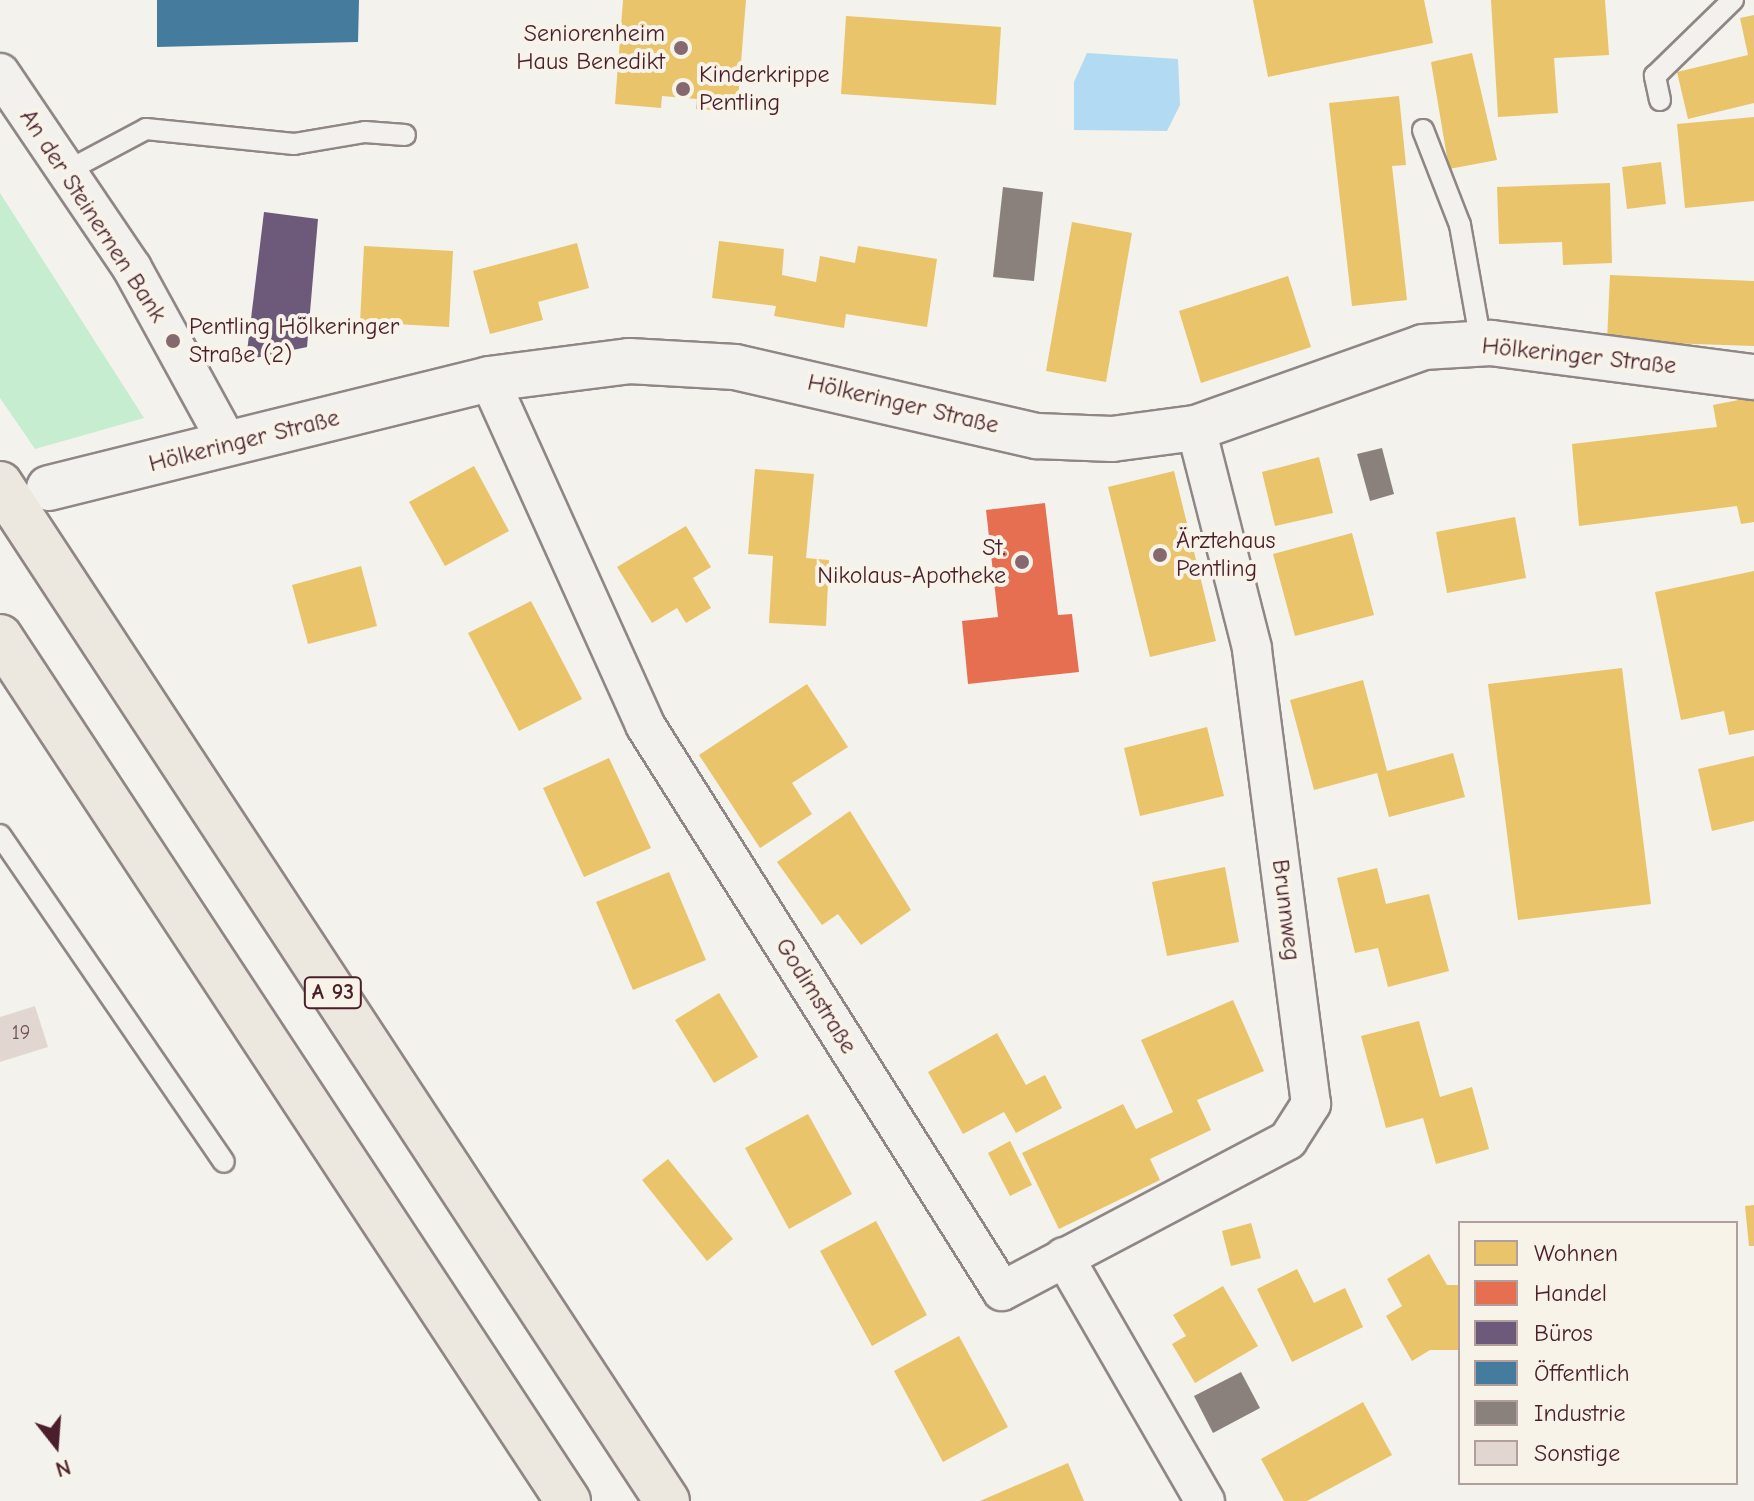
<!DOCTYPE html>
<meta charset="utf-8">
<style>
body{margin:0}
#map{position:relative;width:1754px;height:1501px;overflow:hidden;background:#f4f2ec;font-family:"Comic Neue",sans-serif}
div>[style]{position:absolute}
.green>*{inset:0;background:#c6edcf}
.water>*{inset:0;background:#b2daf2}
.homes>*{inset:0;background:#e9c46a}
.shops>*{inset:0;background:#e76f51}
.offices>*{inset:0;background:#6d597a}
.public>*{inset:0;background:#457b9d}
.industry>*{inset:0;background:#8a817c}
.building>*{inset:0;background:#e2d6d0}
.roads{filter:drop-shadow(2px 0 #8f8685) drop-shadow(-2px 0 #8f8685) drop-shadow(0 2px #8f8685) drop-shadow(0 -2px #8f8685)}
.service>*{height:20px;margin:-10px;padding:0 10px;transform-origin:10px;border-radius:10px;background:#f2f1ed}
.minor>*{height:38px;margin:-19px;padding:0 19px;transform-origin:19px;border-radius:19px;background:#f2f1ed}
.tertiary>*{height:44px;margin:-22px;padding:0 22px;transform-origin:22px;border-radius:22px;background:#f2f1ed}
.motorway>*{height:44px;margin:-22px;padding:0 22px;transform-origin:22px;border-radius:22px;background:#ede8df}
.dots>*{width:22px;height:22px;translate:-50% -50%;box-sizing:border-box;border:4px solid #f7f3e8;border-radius:50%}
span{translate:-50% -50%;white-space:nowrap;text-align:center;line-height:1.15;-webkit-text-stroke:8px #f7f3e8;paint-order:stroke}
.number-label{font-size:20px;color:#704d54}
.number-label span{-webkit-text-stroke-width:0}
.shield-label span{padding:2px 6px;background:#f7f3e8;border:2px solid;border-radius:6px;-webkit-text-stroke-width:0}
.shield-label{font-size:22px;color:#4a1f2b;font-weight:700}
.poi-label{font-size:24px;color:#4a1f2b}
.right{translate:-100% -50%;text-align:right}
.left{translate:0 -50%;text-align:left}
.street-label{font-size:24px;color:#4a1f2b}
.legend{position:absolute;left:1458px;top:1221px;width:280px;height:264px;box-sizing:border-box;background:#f7f3e8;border:2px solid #b29e9c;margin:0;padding:10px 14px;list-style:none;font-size:24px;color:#4a1f2b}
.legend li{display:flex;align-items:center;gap:16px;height:40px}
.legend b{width:40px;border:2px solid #b29e9c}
.north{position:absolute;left:16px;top:1405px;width:80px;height:80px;-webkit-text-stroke:6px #f7f3e8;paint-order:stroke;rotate:163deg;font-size:22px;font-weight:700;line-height:32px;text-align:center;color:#4a1f2b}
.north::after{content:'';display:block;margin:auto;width:28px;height:36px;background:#4a1f2b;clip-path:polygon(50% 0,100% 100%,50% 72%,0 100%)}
</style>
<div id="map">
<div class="green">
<div style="clip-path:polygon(0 193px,144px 418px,35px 449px,0 398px)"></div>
</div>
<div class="water">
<div style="clip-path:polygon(1087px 53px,1178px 59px,1180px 105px,1167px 131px,1074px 130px,1074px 82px)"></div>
</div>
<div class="homes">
<div style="clip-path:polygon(623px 0,746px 0,737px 112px,696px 109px,697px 99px,662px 96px,661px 108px,615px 104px)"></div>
<div style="clip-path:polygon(1253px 0,1424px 0,1433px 43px,1268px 77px)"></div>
<div style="clip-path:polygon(1491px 0,1605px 0,1609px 55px,1554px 58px,1558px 113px,1498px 117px)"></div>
<div style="clip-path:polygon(1754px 15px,1754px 103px,1688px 119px,1677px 72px,1748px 55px,1740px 18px)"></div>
<div style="clip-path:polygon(846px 16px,1001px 27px,996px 105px,841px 94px)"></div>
<div style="clip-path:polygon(1472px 53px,1497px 160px,1449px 169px,1431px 62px)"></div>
<div style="clip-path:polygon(1399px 96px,1406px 165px,1392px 166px,1407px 300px,1352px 306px,1329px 103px)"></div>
<div style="clip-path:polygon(1754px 117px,1754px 201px,1685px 208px,1677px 124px)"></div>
<div style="clip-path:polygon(1661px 162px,1666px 204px,1627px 209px,1622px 167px)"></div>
<div style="clip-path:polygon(1610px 183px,1612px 263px,1563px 265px,1562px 242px,1499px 244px,1497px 187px)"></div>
<div style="clip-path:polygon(1072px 222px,1132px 233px,1106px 382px,1046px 371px)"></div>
<div style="clip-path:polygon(719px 241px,784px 249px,782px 275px,816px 282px,820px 256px,855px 263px,858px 246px,937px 259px,927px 327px,846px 314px,844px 328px,774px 316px,776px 306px,712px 298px)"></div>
<div style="clip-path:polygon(577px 243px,589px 288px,538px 302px,543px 320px,490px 334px,473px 271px)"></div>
<div style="clip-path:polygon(364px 246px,453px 251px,449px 327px,360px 322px)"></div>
<div style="clip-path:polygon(1610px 275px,1754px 281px,1754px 346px,1607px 341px)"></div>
<div style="clip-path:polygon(1288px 276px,1311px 347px,1201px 383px,1179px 311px)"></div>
<div style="clip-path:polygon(1754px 397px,1754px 522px,1741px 524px,1737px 506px,1579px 526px,1572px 444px,1717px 427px,1713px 405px)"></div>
<div style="clip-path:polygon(1319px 457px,1333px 513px,1275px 526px,1262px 472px)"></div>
<div style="clip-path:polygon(474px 466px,509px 531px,445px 566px,409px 502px)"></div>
<div style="clip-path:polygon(755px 469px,814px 474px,806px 558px,829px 560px,826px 626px,769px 623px,773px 556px,748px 554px)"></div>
<div style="clip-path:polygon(1174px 471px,1216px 641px,1150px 657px,1108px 487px)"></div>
<div style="clip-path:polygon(1515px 517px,1526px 578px,1447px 593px,1436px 532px)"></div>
<div style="clip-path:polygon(686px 526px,711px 567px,693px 578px,711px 608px,686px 623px,677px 608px,652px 623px,617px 567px)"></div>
<div style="clip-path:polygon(1352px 533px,1374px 615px,1295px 636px,1273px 554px)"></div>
<div style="clip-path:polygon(361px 566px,377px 626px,308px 644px,292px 585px)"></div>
<div style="clip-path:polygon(1754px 571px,1754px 730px,1729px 735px,1724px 711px,1681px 720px,1655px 592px)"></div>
<div style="clip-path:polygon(531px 601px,582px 699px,519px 731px,468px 633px)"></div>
<div style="clip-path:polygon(1622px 668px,1651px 904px,1518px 920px,1488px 684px)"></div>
<div style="clip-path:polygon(1363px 680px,1387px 771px,1453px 753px,1465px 797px,1389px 817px,1377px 773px,1314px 790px,1290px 700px)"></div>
<div style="clip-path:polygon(807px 684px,848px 747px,792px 783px,812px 814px,760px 848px,699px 755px)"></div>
<div style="clip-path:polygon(1207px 727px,1224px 796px,1140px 816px,1124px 748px)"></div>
<div style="clip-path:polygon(1754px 756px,1754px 821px,1712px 831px,1698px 769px)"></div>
<div style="clip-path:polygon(609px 758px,651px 848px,584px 877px,543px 788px)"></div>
<div style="clip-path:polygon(850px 811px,911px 910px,861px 945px,838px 914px,822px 925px,777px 862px)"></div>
<div style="clip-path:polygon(1225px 867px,1239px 942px,1167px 956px,1152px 882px)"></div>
<div style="clip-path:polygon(1377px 868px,1386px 904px,1429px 894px,1449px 971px,1388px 987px,1378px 948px,1355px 953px,1337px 878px)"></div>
<div style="clip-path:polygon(669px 872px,706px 960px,633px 990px,596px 902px)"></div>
<div style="clip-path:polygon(719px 993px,758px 1057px,714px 1083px,675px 1020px)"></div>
<div style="clip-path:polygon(1233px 1000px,1264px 1071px,1197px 1100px,1211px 1130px,1150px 1159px,1160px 1180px,1059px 1229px,1022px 1153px,1123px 1104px,1136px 1129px,1173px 1112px,1141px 1040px)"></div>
<div style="clip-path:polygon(1419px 1021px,1440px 1097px,1472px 1087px,1489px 1149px,1436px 1164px,1423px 1118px,1386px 1128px,1361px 1036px)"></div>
<div style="clip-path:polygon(997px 1033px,1026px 1085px,1045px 1075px,1062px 1108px,1016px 1133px,1004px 1112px,963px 1134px,928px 1072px)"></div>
<div style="clip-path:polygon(808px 1114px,852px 1194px,789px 1229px,745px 1148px)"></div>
<div style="clip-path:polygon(1010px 1141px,1032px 1185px,1010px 1196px,988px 1153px)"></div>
<div style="clip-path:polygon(668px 1159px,733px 1239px,707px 1261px,642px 1180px)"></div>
<div style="clip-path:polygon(1754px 1205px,1754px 1246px,1749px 1246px,1745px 1206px)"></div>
<div style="clip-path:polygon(876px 1221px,927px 1315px,872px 1346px,820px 1251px)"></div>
<div style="clip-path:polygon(1251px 1223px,1261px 1258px,1231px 1266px,1222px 1231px)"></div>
<div style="clip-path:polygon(1429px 1254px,1447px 1285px,1460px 1285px,1460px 1350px,1430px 1350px,1412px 1361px,1386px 1316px,1402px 1306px,1387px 1279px)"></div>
<div style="clip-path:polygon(1297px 1269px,1314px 1303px,1345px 1288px,1363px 1327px,1292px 1362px,1257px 1289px)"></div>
<div style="clip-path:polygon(1223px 1286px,1258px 1346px,1195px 1383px,1172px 1344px,1186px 1336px,1173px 1315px)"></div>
<div style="clip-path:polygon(959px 1336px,1008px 1427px,943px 1462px,894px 1371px)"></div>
<div style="clip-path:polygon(1363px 1402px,1392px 1455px,1307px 1501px,1284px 1501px,1261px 1459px)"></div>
<div style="clip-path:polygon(1068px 1463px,1084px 1501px,980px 1501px)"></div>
</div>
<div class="shops">
<div style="clip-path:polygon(1045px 503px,1058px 615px,1072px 614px,1079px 672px,968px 684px,962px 621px,998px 617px,986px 510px)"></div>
</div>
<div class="offices">
<div style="clip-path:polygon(264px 212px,318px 219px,307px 347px,246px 360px)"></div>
</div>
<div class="public">
<div style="clip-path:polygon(157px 0,359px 0,358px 42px,157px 47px)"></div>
</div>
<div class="industry">
<div style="clip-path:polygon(1003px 187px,1043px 192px,1034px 281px,993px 277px)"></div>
<div style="clip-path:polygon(1382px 448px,1394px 494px,1370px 501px,1357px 454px)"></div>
<div style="clip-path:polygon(1241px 1372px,1260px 1408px,1213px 1433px,1194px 1396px)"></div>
</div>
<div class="building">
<div style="clip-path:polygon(35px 1006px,48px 1047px,0 1062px,0 1017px)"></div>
</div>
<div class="roads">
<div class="service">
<div style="left:1660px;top:100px;width:25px;rotate:-102deg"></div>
<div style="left:1655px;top:76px;width:109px;rotate:-44.3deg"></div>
<div style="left:1423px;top:130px;width:102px;rotate:68.7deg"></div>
<div style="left:1460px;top:225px;width:120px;rotate:79.9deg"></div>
<div style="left:67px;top:171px;width:89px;rotate:-28deg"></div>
<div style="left:146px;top:129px;width:149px;rotate:5.8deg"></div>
<div style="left:294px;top:144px;width:72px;rotate:-9.6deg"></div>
<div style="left:365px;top:132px;width:40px;rotate:4.3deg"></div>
<div style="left:0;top:835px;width:396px;rotate:55.6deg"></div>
</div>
<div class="minor">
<div style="left:0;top:73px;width:235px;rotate:55.9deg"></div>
<div style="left:132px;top:268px;width:202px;rotate:61.3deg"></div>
<div style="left:489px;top:379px;width:380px;rotate:65.7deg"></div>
<div style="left:645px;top:725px;width:669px;rotate:57.76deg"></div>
<div style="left:1002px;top:1291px;width:323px;rotate:-27.8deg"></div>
<div style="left:1288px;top:1140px;width:43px;rotate:-57.4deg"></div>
<div style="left:1311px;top:1104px;width:460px;rotate:-97.4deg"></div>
<div style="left:1252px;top:648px;width:227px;rotate:-104.3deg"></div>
<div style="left:1064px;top:1257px;width:282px;rotate:60deg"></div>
</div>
<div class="tertiary">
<div style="left:49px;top:488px;width:453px;rotate:-13.9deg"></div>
<div style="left:489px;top:379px;width:141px;rotate:-7.3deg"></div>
<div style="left:629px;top:361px;width:106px;rotate:3.2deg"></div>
<div style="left:735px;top:367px;width:310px;rotate:12.9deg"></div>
<div style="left:1037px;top:436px;width:75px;rotate:2.3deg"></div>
<div style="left:1112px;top:439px;width:85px;rotate:-7.5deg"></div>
<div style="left:1196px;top:428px;width:241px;rotate:-19.6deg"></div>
<div style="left:1423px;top:347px;width:68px;rotate:-3.4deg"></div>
<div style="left:1491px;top:343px;width:265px;rotate:7.4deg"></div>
</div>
<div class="motorway">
<div style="left:0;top:484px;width:1216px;rotate:56.74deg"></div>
<div style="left:0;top:637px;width:1034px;rotate:56.68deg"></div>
</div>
</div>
<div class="dots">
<div style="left:681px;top:48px;background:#86696f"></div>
<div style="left:683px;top:89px;background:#86696f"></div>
<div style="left:173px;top:341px;background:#86696f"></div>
<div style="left:1160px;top:555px;background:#86696f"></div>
<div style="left:1022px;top:562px;background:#86696f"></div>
</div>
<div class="number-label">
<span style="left:21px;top:1032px">19</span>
</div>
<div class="shield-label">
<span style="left:333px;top:993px">A 93</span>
</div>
<div class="poi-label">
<span class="right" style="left:665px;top:48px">Seniorenheim<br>Haus Benedikt</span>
<span class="left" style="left:699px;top:89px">Kinderkrippe<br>Pentling</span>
<span class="left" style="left:189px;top:341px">Pentling Hölkeringer<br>Straße (2)</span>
<span class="left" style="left:1176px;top:555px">Ärztehaus<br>Pentling</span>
<span class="right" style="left:1006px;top:562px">St.<br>Nikolaus-Apotheke</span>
</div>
<div class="street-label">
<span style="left:93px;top:216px;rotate:57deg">An der Steinernen Bank</span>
<span style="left:1579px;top:356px;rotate:6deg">Hölkeringer Straße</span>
<span style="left:903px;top:404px;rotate:13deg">Hölkeringer Straße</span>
<span style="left:244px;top:441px;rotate:-14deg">Hölkeringer Straße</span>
<span style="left:1286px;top:910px;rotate:83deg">Brunnweg</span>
<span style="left:816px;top:996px;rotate:58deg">Godimstraße</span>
</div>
<ul class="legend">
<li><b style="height:22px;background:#e9c46a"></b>Wohnen</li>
<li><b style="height:22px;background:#e76f51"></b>Handel</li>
<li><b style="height:22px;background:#6d597a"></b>Büros</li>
<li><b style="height:22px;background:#457b9d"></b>Öffentlich</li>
<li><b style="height:22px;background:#8a817c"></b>Industrie</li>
<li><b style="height:22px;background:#e2d6d0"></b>Sonstige</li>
</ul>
<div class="north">N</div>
</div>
